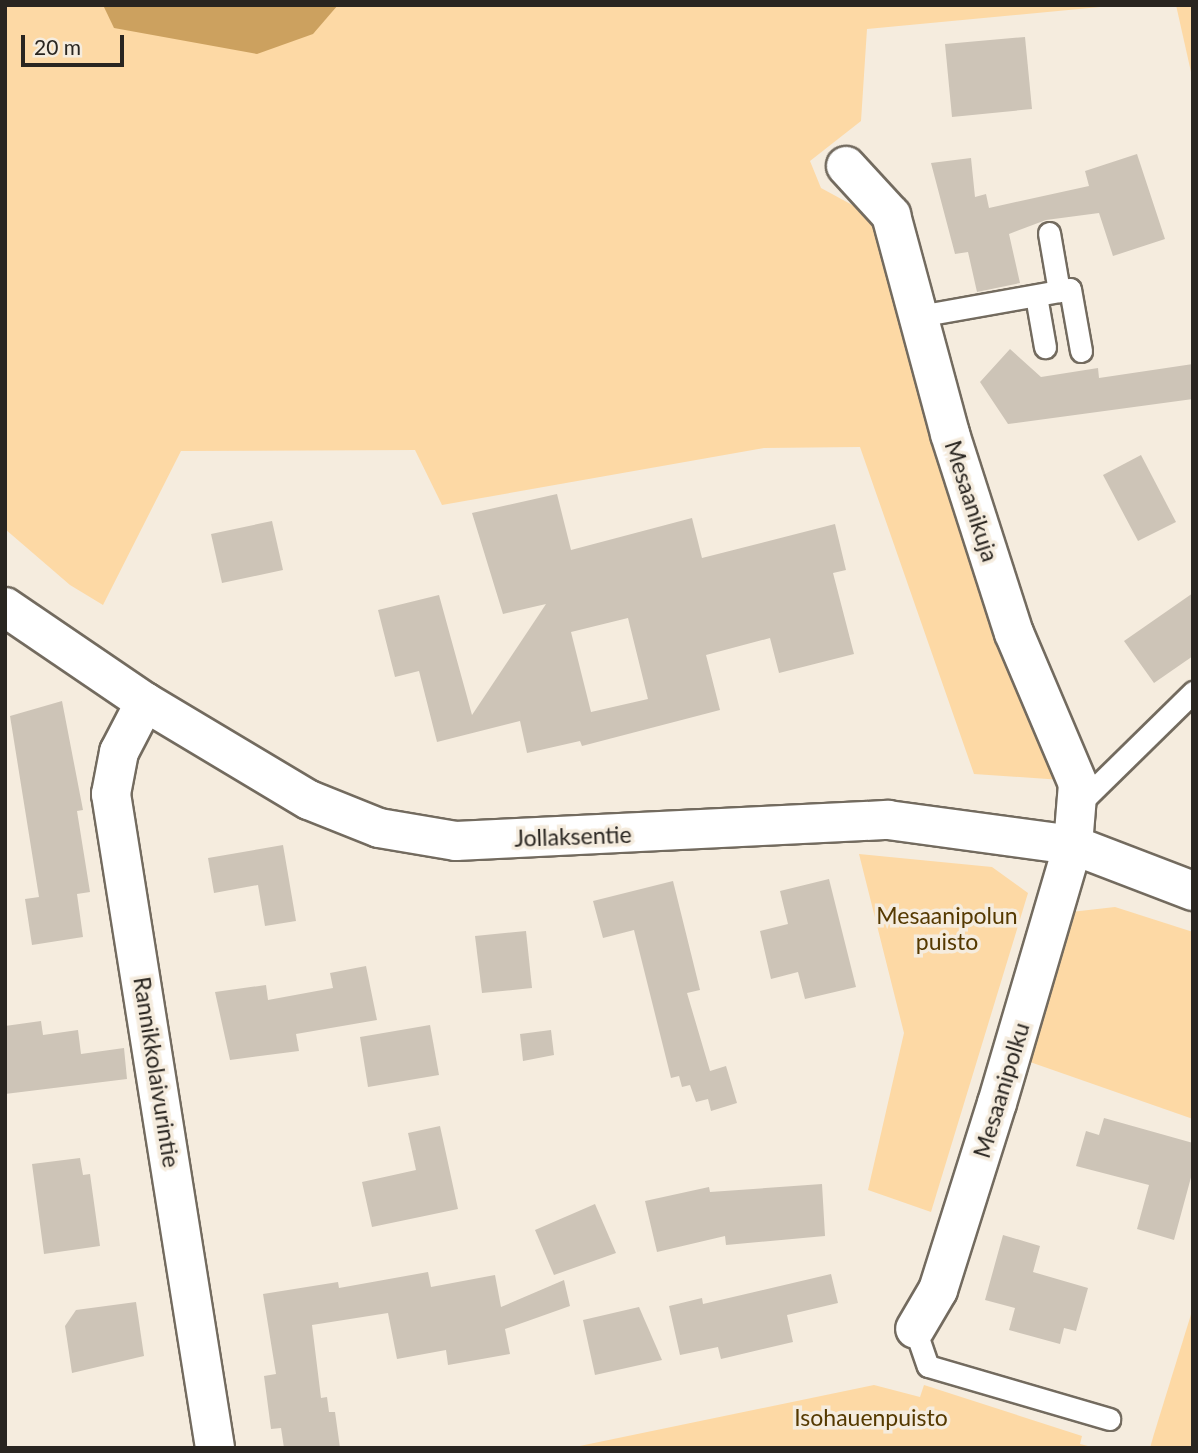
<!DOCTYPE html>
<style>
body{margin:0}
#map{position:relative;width:1198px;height:1453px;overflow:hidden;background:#f5ecde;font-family:Lato,sans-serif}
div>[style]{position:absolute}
.green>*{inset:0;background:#fdd9a5}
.water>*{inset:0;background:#cca15f}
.building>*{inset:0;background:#cdc4b7}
.roads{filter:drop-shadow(2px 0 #736b5f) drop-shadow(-2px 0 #736b5f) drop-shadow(0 2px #736b5f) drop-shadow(0 -2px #736b5f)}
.service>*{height:21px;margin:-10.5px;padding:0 10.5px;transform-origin:10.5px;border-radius:10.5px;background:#fff}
.minor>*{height:38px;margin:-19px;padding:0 19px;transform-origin:19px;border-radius:19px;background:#fff}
.secondary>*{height:38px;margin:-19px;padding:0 19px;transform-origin:19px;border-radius:19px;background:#fff}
span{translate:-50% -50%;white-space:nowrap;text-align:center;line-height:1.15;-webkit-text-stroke:7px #f5ecde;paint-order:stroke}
.street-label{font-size:23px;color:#292520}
.park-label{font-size:23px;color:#553900}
.frame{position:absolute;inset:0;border:7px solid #292520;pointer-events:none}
.scale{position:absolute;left:21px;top:35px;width:103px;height:32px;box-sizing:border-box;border:4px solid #292520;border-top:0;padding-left:9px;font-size:21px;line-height:24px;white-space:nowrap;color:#292520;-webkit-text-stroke:5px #f5ecde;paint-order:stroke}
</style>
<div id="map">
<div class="green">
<div style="clip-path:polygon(5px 5px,1121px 5px,867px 29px,861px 121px,810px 161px,821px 188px,880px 220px,1062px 780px,974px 774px,860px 447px,764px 448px,442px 505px,415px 450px,181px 451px,103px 605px,70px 585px,5px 529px)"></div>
<div style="clip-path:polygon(1176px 5px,1193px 5px,1193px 81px)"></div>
<div style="clip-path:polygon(859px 854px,992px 867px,1028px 893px,931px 1212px,868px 1190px,904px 1033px)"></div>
<div style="clip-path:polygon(1115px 907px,1193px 932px,1193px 1119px,1030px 1062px,1071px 912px)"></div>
<div style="clip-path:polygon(1193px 1308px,1193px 1448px,1150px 1448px,1154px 1434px)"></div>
<div style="clip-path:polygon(874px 1385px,920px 1397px,924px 1385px,1082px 1436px,1080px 1444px,1096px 1448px,570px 1448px)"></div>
</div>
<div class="water">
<div style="clip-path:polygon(103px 5px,338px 5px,313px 34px,257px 54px,114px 28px)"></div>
</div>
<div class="building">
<div style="clip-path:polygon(1025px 37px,1032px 109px,952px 117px,945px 44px)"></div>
<div style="clip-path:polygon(1137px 154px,1165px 239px,1113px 256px,1099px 213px,1046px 220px,1009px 234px,1020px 283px,977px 292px,968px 252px,955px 254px,931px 163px,971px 158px,975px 197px,986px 194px,989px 208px,1089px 186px,1085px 171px)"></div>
<div style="clip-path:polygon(1010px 349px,1041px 377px,1098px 368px,1099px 378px,1193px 364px,1193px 399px,1008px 424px,980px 382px)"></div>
<div style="clip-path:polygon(1141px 455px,1176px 522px,1138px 541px,1103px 475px)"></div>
<div style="clip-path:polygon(evenodd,557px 494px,571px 550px,692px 518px,702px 558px,835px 524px,846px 570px,833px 573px,854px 654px,779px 673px,770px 638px,706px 655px,720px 710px,582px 746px,580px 741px,527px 753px,520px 721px,437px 742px,419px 671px,395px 677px,378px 610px,439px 595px,472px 715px,546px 604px,503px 614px,472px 513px,557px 494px,628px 618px,648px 699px,591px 712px,571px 632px,628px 618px)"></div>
<div style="clip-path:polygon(272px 521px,283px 570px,222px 583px,211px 534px)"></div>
<div style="clip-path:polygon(1193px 593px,1193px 656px,1154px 683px,1124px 641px)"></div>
<div style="clip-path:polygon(62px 701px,83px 810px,77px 811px,90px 892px,77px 894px,83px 937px,32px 945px,25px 899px,39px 897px,10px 716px)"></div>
<div style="clip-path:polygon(283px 845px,296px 921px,265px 926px,258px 885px,214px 893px,208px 858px)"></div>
<div style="clip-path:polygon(829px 879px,856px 987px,805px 999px,798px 972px,771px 979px,760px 931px,788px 924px,780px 891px)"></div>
<div style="clip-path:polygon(673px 881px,700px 990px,687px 993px,710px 1071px,726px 1066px,737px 1103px,711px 1111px,708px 1099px,696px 1102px,690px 1085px,682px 1087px,679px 1076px,671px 1078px,634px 930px,603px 938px,593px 901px)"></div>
<div style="clip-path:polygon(526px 931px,532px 988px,482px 993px,475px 936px)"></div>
<div style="clip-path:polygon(366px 966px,377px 1020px,296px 1034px,299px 1051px,230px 1060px,215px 992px,266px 985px,268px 1000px,333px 988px,330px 973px)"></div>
<div style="clip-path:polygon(41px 1021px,43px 1035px,78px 1030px,81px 1054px,124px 1048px,127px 1079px,5px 1094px,5px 1026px)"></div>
<div style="clip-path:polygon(430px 1025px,439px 1075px,368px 1087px,360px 1037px)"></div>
<div style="clip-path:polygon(551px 1030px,554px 1055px,523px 1061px,520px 1034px)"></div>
<div style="clip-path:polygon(1104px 1118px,1193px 1143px,1193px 1170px,1174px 1240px,1137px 1229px,1149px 1185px,1076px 1166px,1086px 1131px,1099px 1135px)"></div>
<div style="clip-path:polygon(440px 1126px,458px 1209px,372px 1227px,362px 1182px,416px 1170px,408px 1133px)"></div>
<div style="clip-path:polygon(80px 1158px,83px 1175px,90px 1174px,100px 1246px,44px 1254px,32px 1164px)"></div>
<div style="clip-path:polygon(822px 1184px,825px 1236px,726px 1245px,725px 1236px,657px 1252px,645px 1201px,709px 1187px,710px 1192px)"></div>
<div style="clip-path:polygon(595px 1204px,616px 1253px,554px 1275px,535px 1230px)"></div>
<div style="clip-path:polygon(1003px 1235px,1040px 1246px,1033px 1272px,1088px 1288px,1076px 1331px,1064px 1328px,1060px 1344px,1009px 1330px,1015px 1308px,985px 1300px)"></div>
<div style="clip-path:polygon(428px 1272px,431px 1287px,495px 1275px,501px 1307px,564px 1280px,570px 1306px,505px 1329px,510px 1354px,448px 1365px,446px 1350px,397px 1359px,388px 1313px,312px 1325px,321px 1398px,327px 1397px,329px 1412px,335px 1412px,340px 1448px,284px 1448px,281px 1428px,271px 1429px,264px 1376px,276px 1374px,263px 1294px,338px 1282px,339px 1288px)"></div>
<div style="clip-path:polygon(831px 1274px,838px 1303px,787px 1315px,793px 1342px,721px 1359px,718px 1347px,680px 1355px,669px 1306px,702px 1298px,703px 1304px)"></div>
<div style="clip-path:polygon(136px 1302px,144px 1356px,72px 1373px,65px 1326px,76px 1310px)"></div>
<div style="clip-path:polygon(639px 1307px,662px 1360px,595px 1375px,583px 1320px)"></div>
</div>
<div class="roads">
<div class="service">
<div style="left:1049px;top:233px;width:59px;rotate:80.2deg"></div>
<div style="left:1036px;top:296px;width:52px;rotate:80deg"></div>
<div style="left:919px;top:316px;width:153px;rotate:-10.1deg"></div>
<div style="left:1070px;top:289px;width:63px;rotate:79.9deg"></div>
<div style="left:1077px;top:806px;width:163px;rotate:-44.5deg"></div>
<div style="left:915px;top:1329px;width:39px;rotate:71deg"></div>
<div style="left:928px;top:1366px;width:189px;rotate:16.3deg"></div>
</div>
<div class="minor">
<div style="left:846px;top:166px;width:67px;rotate:47.4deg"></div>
<div style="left:891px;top:215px;width:227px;rotate:74.9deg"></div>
<div style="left:950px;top:434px;width:209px;rotate:72.2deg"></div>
<div style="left:1014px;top:633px;width:164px;rotate:67deg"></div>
<div style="left:1078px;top:784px;width:61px;rotate:94.7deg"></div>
<div style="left:1073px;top:845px;width:269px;rotate:106.4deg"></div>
<div style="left:997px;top:1103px;width:196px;rotate:107.5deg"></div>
<div style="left:938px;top:1290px;width:45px;rotate:120.5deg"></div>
<div style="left:145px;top:702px;width:56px;rotate:117.5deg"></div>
<div style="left:119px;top:752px;width:43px;rotate:100.8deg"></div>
<div style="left:111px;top:794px;width:662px;rotate:80.96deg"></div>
</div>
<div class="secondary">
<div style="left:5px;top:607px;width:169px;rotate:34.2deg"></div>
<div style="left:145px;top:702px;width:191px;rotate:30.9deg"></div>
<div style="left:309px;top:800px;width:75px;rotate:21.8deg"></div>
<div style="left:379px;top:828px;width:78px;rotate:9.6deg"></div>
<div style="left:456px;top:841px;width:433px;rotate:-2.8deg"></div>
<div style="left:888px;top:820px;width:187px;rotate:7.7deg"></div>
<div style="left:1073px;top:845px;width:129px;rotate:21deg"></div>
</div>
</div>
<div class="street-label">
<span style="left:972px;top:501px;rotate:72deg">Mesaanikuja</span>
<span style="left:573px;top:836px;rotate:-2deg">Jollaksentie</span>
<span style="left:157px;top:1072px;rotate:81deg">Rannikkolaivurintie</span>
<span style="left:1001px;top:1090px;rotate:-73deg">Mesaanipolku</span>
</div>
<div class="park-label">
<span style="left:947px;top:928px">Mesaanipolun<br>puisto</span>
<span style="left:871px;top:1417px">Isohauenpuisto</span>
</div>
<div class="frame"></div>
<div class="scale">20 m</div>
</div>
